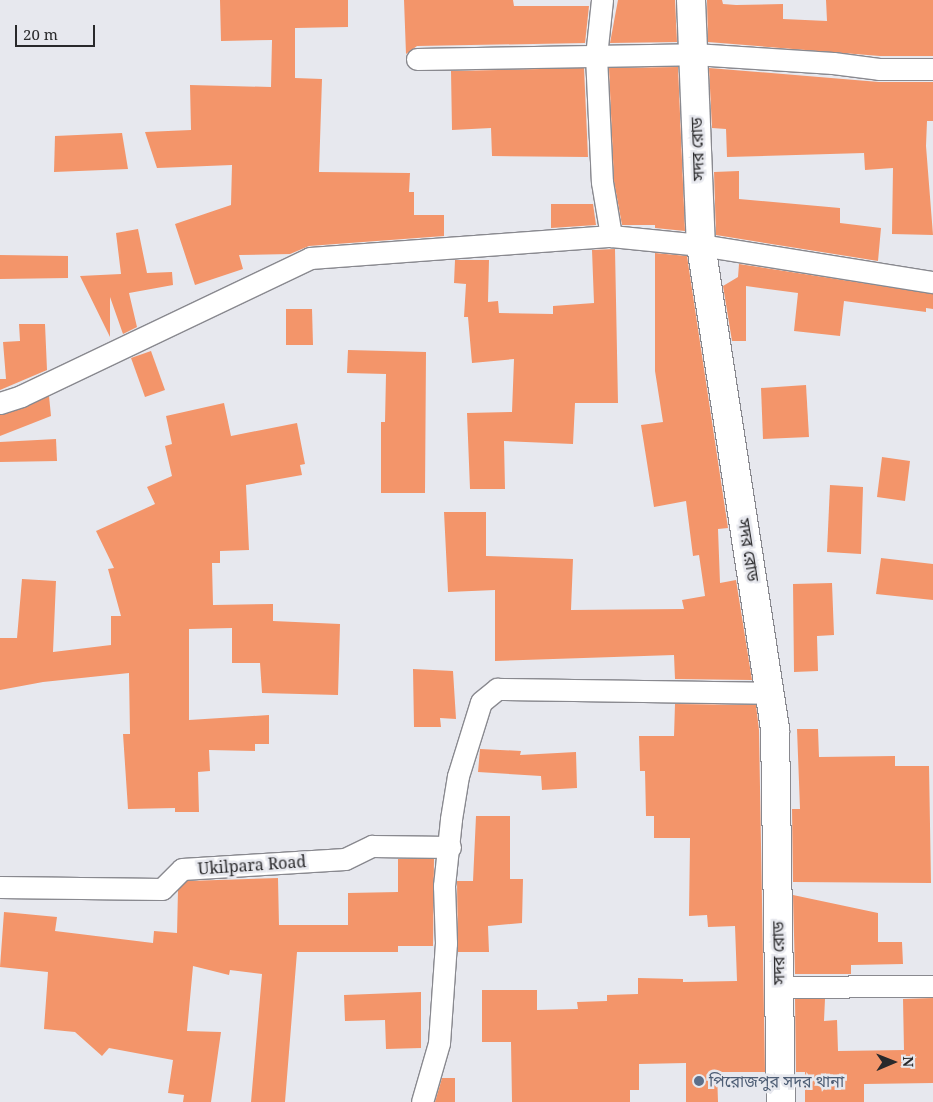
<!DOCTYPE html>
<meta charset="utf-8">
<style>
body{margin:0}
#map{position:relative;width:933px;height:1102px;overflow:hidden;background:#e7e8ee;font-family:"Noto Serif","Noto Sans Bengali",serif}
div>[style]{position:absolute}
.building>*{inset:0;background:#f3956a}
.roads{filter:drop-shadow(1px 0 #89898f) drop-shadow(-1px 0 #89898f) drop-shadow(0 1px #89898f) drop-shadow(0 -1px #89898f)}
.street>*{height:21px;margin:-10.5px;padding:0 10.5px;transform-origin:10.5px;border-radius:10.5px;background:#fff}
.secondary>*{height:28px;margin:-14px;padding:0 14px;transform-origin:14px;border-radius:14px;background:#fff}
.dots>*{width:14px;height:14px;translate:-50% -50%;box-sizing:border-box;border:2px solid #e7e8ee;border-radius:50%}
span{translate:-50% -50%;white-space:nowrap;text-align:center;line-height:1.15;-webkit-text-stroke:5px #e7e8ee;paint-order:stroke}
.street-label{font-size:16px;color:#29292b}
.service-label{font-size:16px;color:#4e5e75}
.left{translate:0 -50%;text-align:left}
.north{position:absolute;left:868px;top:1037px;width:50px;height:50px;-webkit-text-stroke:4px #e7e8ee;paint-order:stroke;rotate:89deg;font-size:14px;font-weight:700;line-height:20px;text-align:center;color:#29292b}
.north::after{content:'';display:block;margin:auto;width:18px;height:22px;background:#29292b;clip-path:polygon(50% 0,100% 100%,50% 72%,0 100%)}
.scale{position:absolute;left:15px;top:25px;width:80px;height:22px;box-sizing:border-box;border:2px solid #29292b;border-top:0;padding-left:6px;font-size:15px;line-height:18px;white-space:nowrap;color:#29292b;-webkit-text-stroke:4px #e7e8ee;paint-order:stroke}
</style>
<div id="map">
<div class="building">
<div style="clip-path:polygon(220px 0,348px 0,348px 27px,295px 28px,295px 78px,322px 79px,319px 172px,410px 173px,409px 192px,414px 192px,414px 215px,444px 215px,444px 236px,309px 246px,290px 254px,239px 255px,243px 269px,195px 285px,175px 224px,231px 205px,232px 165px,157px 168px,145px 132px,191px 130px,190px 85px,271px 87px,272px 40px,221px 41px)"></div>
<div style="clip-path:polygon(404px 0,513px 0,514px 6px,589px 6px,585px 43px,417px 46px,406px 54px)"></div>
<div style="clip-path:polygon(618px 0,675px 0,677px 42px,610px 43px)"></div>
<div style="clip-path:polygon(707px 0,722px 0,723px 4px,736px 5px,783px 4px,783px 19px,827px 21px,826px 0,933px 0,933px 56px,880px 56px,708px 42px)"></div>
<div style="clip-path:polygon(678px 67px,685px 231px,655px 228px,655px 225px,622px 225px,614px 181px,609px 68px)"></div>
<div style="clip-path:polygon(584px 68px,588px 157px,492px 156px,491px 128px,452px 130px,451px 71px)"></div>
<div style="clip-path:polygon(709px 68px,879px 82px,933px 82px,933px 121px,927px 121px,926px 146px,933px 235px,892px 234px,893px 168px,865px 170px,864px 153px,727px 157px,726px 129px,712px 128px)"></div>
<div style="clip-path:polygon(122px 133px,128px 169px,54px 172px,55px 136px)"></div>
<div style="clip-path:polygon(739px 171px,739px 199px,840px 208px,840px 223px,881px 228px,878px 261px,716px 235px,714px 172px)"></div>
<div style="clip-path:polygon(551px 204px,593px 204px,596px 225px,551px 228px)"></div>
<div style="clip-path:polygon(138px 229px,147px 273px,172px 272px,173px 285px,129px 293px,137px 327px,123px 334px,110px 297px,110px 337px,80px 276px,121px 274px,116px 233px)"></div>
<div style="clip-path:polygon(615px 249px,618px 403px,575px 403px,573px 444px,504px 441px,505px 489px,470px 489px,467px 413px,512px 412px,514px 359px,472px 363px,468px 317px,464px 317px,466px 284px,454px 283px,455px 260px,489px 260px,488px 302px,498px 301px,499px 313px,553px 314px,553px 306px,594px 303px,592px 250px)"></div>
<div style="clip-path:polygon(655px 253px,687px 256px,728px 528px,718px 529px,720px 583px,736px 580px,752px 680px,675px 679px,674px 655px,495px 661px,495px 590px,448px 592px,444px 512px,486px 512px,486px 556px,573px 559px,571px 610px,684px 609px,682px 600px,705px 596px,699px 555px,693px 556px,686px 501px,654px 507px,641px 425px,663px 422px,655px 371px)"></div>
<div style="clip-path:polygon(0 255px,68px 256px,68px 278px,0 279px)"></div>
<div style="clip-path:polygon(739px 264px,933px 294px,933px 309px,926px 308px,926px 312px,844px 301px,840px 336px,794px 331px,798px 293px,746px 286px,746px 341px,732px 341px,723px 286px,738px 277px)"></div>
<div style="clip-path:polygon(286px 309px,312px 309px,313px 345px,286px 345px)"></div>
<div style="clip-path:polygon(19px 324px,45px 324px,47px 370px,0 390px,0 379px,6px 379px,3px 342px,20px 341px)"></div>
<div style="clip-path:polygon(348px 350px,426px 352px,425px 493px,381px 493px,381px 422px,385px 422px,386px 374px,347px 373px)"></div>
<div style="clip-path:polygon(151px 351px,165px 390px,145px 397px,131px 358px)"></div>
<div style="clip-path:polygon(806px 385px,809px 437px,763px 439px,761px 388px)"></div>
<div style="clip-path:polygon(49px 396px,51px 416px,0 436px,0 415px)"></div>
<div style="clip-path:polygon(224px 403px,231px 436px,297px 423px,305px 464px,300px 465px,302px 475px,246px 485px,249px 550px,220px 551px,220px 563px,212px 563px,213px 605px,273px 604px,273px 621px,340px 624px,338px 695px,262px 693px,260px 663px,232px 663px,232px 628px,189px 629px,189px 720px,269px 715px,269px 744px,255px 744px,255px 751px,209px 750px,210px 771px,198px 772px,199px 812px,175px 812px,175px 808px,128px 809px,123px 734px,130px 734px,129px 673px,43px 682px,0 690px,0 638px,17px 638px,22px 579px,56px 581px,53px 652px,111px 645px,111px 616px,121px 616px,108px 569px,114px 568px,96px 531px,155px 504px,147px 487px,172px 476px,165px 446px,172px 444px,166px 416px)"></div>
<div style="clip-path:polygon(56px 439px,57px 461px,0 462px,0 442px)"></div>
<div style="clip-path:polygon(882px 457px,910px 461px,905px 501px,877px 497px)"></div>
<div style="clip-path:polygon(830px 485px,863px 487px,861px 554px,827px 552px)"></div>
<div style="clip-path:polygon(881px 558px,933px 564px,933px 600px,876px 594px)"></div>
<div style="clip-path:polygon(832px 583px,834px 635px,817px 636px,818px 671px,794px 672px,793px 584px)"></div>
<div style="clip-path:polygon(413px 669px,453px 671px,456px 719px,440px 718px,441px 727px,414px 727px)"></div>
<div style="clip-path:polygon(675px 704px,756px 705px,759px 730px,765px 1072px,717px 1072px,718px 1102px,686px 1102px,686px 1063px,639px 1064px,639px 1090px,630px 1090px,630px 1102px,512px 1102px,511px 1042px,482px 1042px,482px 990px,537px 990px,537px 1010px,578px 1009px,577px 1002px,607px 1001px,607px 995px,638px 994px,638px 978px,683px 979px,683px 982px,737px 981px,735px 926px,708px 927px,707px 915px,689px 916px,690px 838px,654px 838px,654px 816px,646px 816px,645px 771px,640px 771px,639px 736px,674px 736px)"></div>
<div style="clip-path:polygon(797px 729px,818px 729px,819px 757px,895px 756px,895px 766px,929px 766px,931px 883px,793px 882px,792px 809px,800px 809px)"></div>
<div style="clip-path:polygon(480px 749px,521px 751px,520px 755px,576px 752px,577px 788px,542px 790px,541px 776px,478px 772px)"></div>
<div style="clip-path:polygon(476px 816px,510px 816px,510px 879px,523px 879px,522px 923px,488px 926px,489px 952px,458px 952px,457px 881px,473px 881px)"></div>
<div style="clip-path:polygon(398px 859px,434px 859px,433px 946px,398px 946px,398px 952px,297px 952px,285px 1102px,251px 1102px,262px 974px,230px 970px,229px 975px,193px 966px,187px 1031px,221px 1032px,211px 1102px,183px 1102px,184px 1095px,168px 1093px,173px 1060px,109px 1048px,102px 1056px,75px 1032px,44px 1029px,48px 972px,0 967px,4px 912px,57px 917px,55px 931px,153px 943px,154px 931px,177px 933px,178px 890px,187px 881px,278px 878px,279px 925px,348px 925px,348px 893px,398px 892px)"></div>
<div style="clip-path:polygon(793px 895px,878px 913px,878px 942px,902px 942px,903px 964px,851px 965px,851px 974px,795px 974px)"></div>
<div style="clip-path:polygon(421px 992px,421px 1048px,386px 1049px,385px 1020px,345px 1021px,344px 995px)"></div>
<div style="clip-path:polygon(933px 998px,933px 1083px,864px 1084px,864px 1102px,805px 1102px,805px 1072px,796px 1072px,795px 999px,825px 999px,824px 1021px,837px 1020px,838px 1051px,904px 1050px,903px 999px)"></div>
<div style="clip-path:polygon(442px 1078px,455px 1078px,455px 1102px,435px 1102px)"></div>
</div>
<div class="roads">
<div class="street">
<div style="left:602px;top:0;width:56px;rotate:96.1deg"></div>
<div style="left:596px;top:56px;width:126px;rotate:87.3deg"></div>
<div style="left:602px;top:182px;width:55px;rotate:80.5deg"></div>
<div style="left:417px;top:59px;width:277px;rotate:-1deg"></div>
<div style="left:694px;top:54px;width:139px;rotate:3.7deg"></div>
<div style="left:833px;top:63px;width:46px;rotate:7.4deg"></div>
<div style="left:879px;top:69px;width:54px"></div>
<div style="left:0;top:403px;width:22px;rotate:-18deg"></div>
<div style="left:21px;top:396px;width:320px;rotate:-25.5deg"></div>
<div style="left:310px;top:258px;width:302px;rotate:-4.2deg"></div>
<div style="left:611px;top:236px;width:90px;rotate:5.7deg"></div>
<div style="left:701px;top:245px;width:235px;rotate:9.1deg"></div>
<div style="left:0;top:887px;width:162px;rotate:0.7deg"></div>
<div style="left:162px;top:889px;width:28px;rotate:-45deg"></div>
<div style="left:182px;top:869px;width:163px;rotate:-3.5deg"></div>
<div style="left:345px;top:859px;width:30px;rotate:-26deg"></div>
<div style="left:372px;top:846px;width:78px;rotate:0.7deg"></div>
<div style="left:778px;top:987px;width:155px;rotate:-0.4deg"></div>
<div style="left:422px;top:1102px;width:61px;rotate:-73.9deg"></div>
<div style="left:439px;top:1043px;width:100px;rotate:-86deg"></div>
<div style="left:446px;top:943px;width:57px;rotate:-92deg"></div>
<div style="left:444px;top:886px;width:67px;rotate:-84deg"></div>
<div style="left:451px;top:819px;width:44px;rotate:-80.8deg"></div>
<div style="left:458px;top:776px;width:77px;rotate:-72.7deg"></div>
<div style="left:481px;top:702px;width:21px;rotate:-39deg"></div>
<div style="left:497px;top:689px;width:275px;rotate:0.8deg"></div>
</div>
<div class="secondary">
<div style="left:691px;top:0;width:245px;rotate:87.7deg"></div>
<div style="left:701px;top:245px;width:490px;rotate:81.3deg"></div>
<div style="left:775px;top:729px;width:373px;rotate:89.1deg"></div>
</div>
</div>
<div class="dots">
<div style="left:699px;top:1081px;background:#5c6f8a"></div>
</div>
<div class="street-label">
<span style="left:697px;top:149px;rotate:-92deg">সদর রোড</span>
<span style="left:749px;top:550px;rotate:81deg">সদর রোড</span>
<span style="left:252px;top:865px;rotate:-4deg">Ukilpara Road</span>
<span style="left:778px;top:953px;rotate:-91deg">সদর রোড</span>
</div>
<div class="service-label">
<span class="left" style="left:709px;top:1081px">পিরোজপুর সদর থানা</span>
</div>
<div class="north">N</div>
<div class="scale">20 m</div>
</div>
